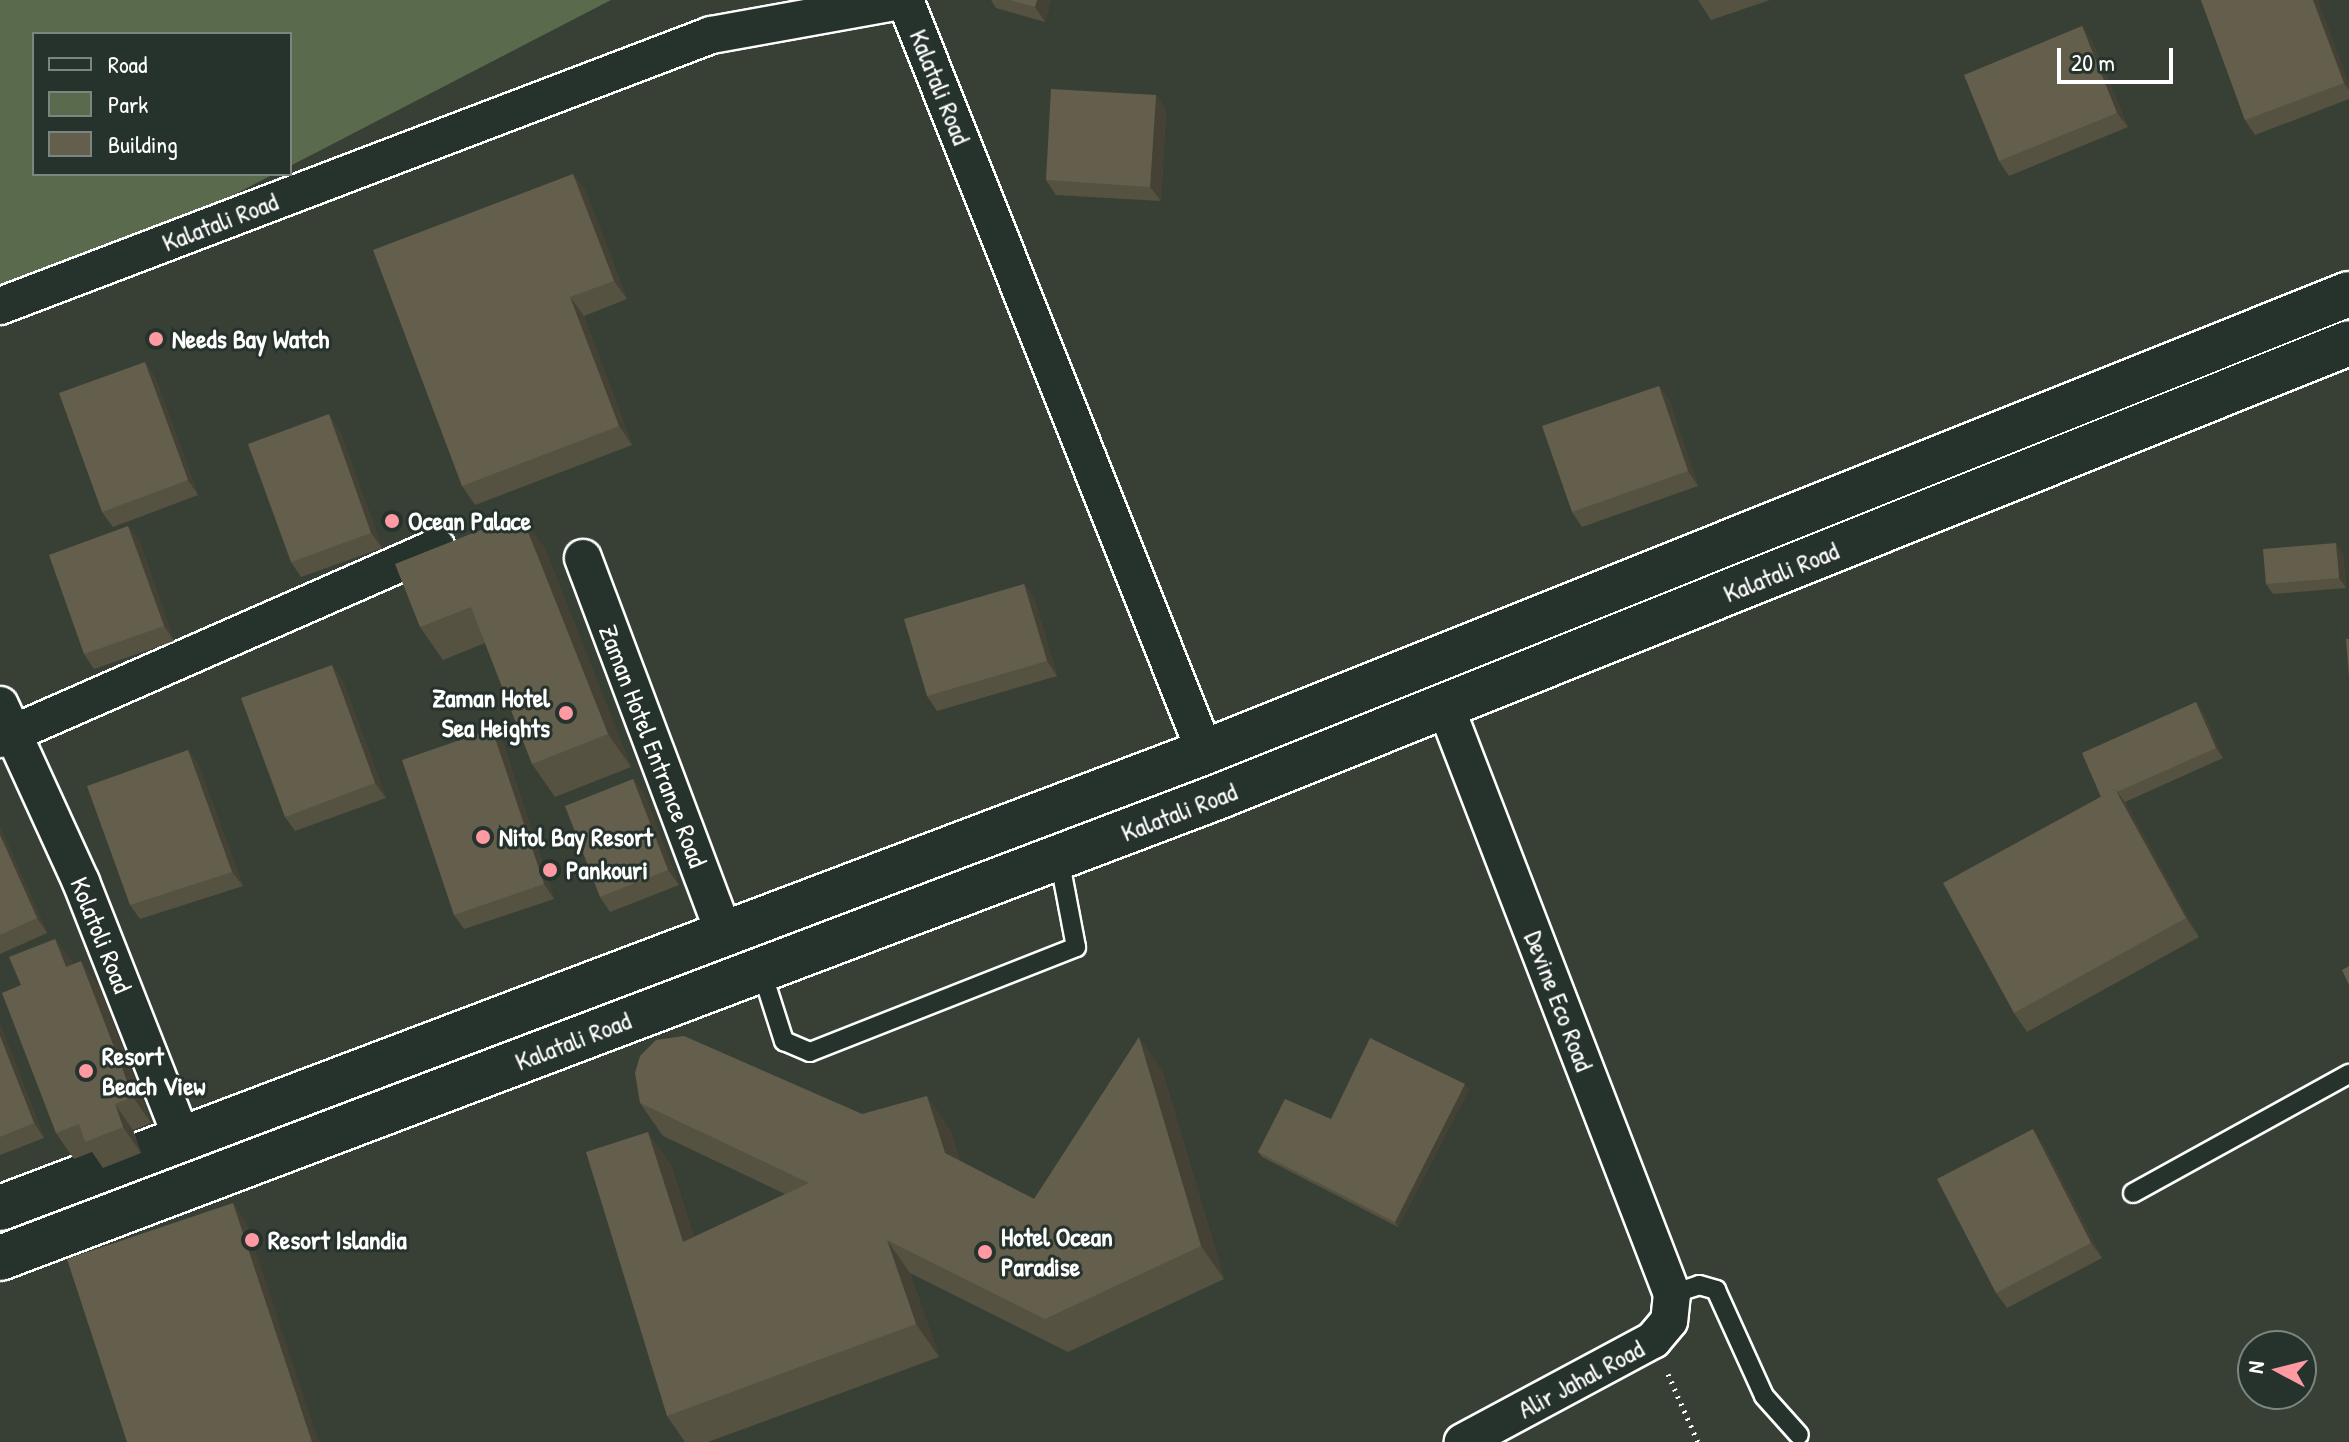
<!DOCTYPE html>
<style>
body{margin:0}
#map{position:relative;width:2349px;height:1442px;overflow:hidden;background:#384036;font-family:"Patrick Hand",sans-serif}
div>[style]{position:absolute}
.green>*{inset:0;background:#5a6b4d}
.path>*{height:5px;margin-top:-2.5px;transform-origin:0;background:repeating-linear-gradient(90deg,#fff 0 2px,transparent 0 8px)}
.roads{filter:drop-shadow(2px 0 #fff) drop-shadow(-2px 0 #fff) drop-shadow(0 2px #fff) drop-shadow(0 -2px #fff)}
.service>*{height:18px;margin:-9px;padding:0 9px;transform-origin:9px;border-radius:9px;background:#26332d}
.minor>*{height:36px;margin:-18px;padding:0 18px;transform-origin:18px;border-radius:18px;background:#26332d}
.trunk>*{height:44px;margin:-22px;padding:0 22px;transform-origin:22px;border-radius:22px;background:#26332d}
.wall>*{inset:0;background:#555241}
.shaded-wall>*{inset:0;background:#454235}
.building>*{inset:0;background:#635f4c}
.dots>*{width:22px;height:22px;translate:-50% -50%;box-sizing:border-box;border:4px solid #26332d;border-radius:50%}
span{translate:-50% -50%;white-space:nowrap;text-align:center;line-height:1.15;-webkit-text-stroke:6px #26332d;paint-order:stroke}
.street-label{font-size:26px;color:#fff}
.poi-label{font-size:26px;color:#fff;font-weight:700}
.left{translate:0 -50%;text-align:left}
.right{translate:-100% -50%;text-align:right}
.legend{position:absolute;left:32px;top:32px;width:260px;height:144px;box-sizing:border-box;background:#26332d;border:2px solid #7d8581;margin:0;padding:10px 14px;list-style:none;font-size:24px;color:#fff}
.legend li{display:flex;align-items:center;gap:16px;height:40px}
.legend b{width:40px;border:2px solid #7d8581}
.north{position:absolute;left:2237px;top:1330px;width:80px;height:80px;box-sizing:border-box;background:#26332d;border:2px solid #7d8581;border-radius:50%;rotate:277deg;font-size:22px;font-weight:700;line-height:32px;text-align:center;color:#fff}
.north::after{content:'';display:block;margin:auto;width:28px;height:36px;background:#ff9aa2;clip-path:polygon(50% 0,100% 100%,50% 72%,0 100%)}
.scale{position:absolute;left:2057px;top:48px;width:116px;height:36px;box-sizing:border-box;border:4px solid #fff;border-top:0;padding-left:10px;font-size:24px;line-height:28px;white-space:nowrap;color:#fff;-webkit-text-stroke:6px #26332d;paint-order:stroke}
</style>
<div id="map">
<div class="green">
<div style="clip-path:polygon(0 0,611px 0,290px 166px,290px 34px,34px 34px,34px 174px,274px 174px,47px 291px,0 291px)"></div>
</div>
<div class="path">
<div style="left:1668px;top:1374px;width:74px;rotate:66.2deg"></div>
</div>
<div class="roads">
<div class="service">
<div style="left:761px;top:969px;width:76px;rotate:72.3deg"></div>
<div style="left:784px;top:1041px;width:28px;rotate:23deg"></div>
<div style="left:810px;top:1052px;width:286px;rotate:-21.5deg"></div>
<div style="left:1076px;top:947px;width:91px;rotate:-100.8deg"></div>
<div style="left:2133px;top:1193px;width:247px;rotate:-28.9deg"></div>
<div style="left:1672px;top:1294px;width:28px;rotate:-18deg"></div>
<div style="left:1699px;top:1285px;width:18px;rotate:16deg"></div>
<div style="left:1716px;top:1290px;width:116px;rotate:65.6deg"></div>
<div style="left:1764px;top:1396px;width:52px;rotate:48.1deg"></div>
</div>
<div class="minor">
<div style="left:0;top:306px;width:761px;rotate:-20.86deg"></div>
<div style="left:711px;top:35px;width:197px;rotate:-10.2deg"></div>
<div style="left:905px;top:0;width:810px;rotate:68.25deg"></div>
<div style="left:583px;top:558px;width:402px;rotate:69.4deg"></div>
<div style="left:0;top:705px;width:195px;rotate:65.4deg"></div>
<div style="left:81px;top:882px;width:276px;rotate:68.5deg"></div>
<div style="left:1446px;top:708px;width:628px;rotate:68.91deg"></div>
<div style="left:1672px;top:1294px;width:27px;rotate:96deg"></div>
<div style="left:1669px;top:1321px;width:25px;rotate:130deg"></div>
<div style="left:1653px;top:1340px;width:216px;rotate:151.8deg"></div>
<div style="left:0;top:739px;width:477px;rotate:-23.7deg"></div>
</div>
<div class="trunk">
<div style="left:0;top:1208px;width:1288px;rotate:-20.73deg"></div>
<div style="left:1205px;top:752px;width:1232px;rotate:-21.82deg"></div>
<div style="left:0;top:1258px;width:1305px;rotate:-20.74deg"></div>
<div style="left:1220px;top:796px;width:1216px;rotate:-21.86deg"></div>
</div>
</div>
<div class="wall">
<div style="clip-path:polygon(991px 0,1051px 0,1045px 22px,996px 8px)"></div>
<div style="clip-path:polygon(1698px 0,1770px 0,1711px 20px)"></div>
<div style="clip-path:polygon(2201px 0,2349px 84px,2349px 99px,2255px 135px,2245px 120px)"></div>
<div style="clip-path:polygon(2082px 26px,2092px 41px,2128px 127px,2009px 176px,1999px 161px)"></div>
<div style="clip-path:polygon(1156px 95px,1166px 110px,1161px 201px,1056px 195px,1046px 180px)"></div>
<div style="clip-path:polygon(573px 174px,586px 192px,627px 299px,584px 316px,632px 445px,475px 505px,462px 486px)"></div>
<div style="clip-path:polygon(155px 377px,198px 495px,113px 527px,102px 512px)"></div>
<div style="clip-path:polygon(1659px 386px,1669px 400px,1698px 486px,1582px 527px,1572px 512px)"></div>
<div style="clip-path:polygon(339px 429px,382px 548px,301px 577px,291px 562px)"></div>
<div style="clip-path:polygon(139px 540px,174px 641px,94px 669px,84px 654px)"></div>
<div style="clip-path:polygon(544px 547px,631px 767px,555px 797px,532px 764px,485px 643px,443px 660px,420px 627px)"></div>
<div style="clip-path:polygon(2343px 553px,2346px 588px,2273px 594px,2266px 584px)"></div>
<div style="clip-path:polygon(1024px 584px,1034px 598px,1057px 676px,937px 711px,927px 696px)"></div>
<div style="clip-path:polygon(342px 679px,386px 798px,295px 831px,285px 817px)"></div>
<div style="clip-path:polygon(2203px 712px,2223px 758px,2125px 802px,2199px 937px,2027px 1032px,2014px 1013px,2101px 797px)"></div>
<div style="clip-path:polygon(503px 743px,554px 899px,464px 929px,454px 915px)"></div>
<div style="clip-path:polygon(188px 750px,198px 764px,243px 886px,140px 919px,130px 905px)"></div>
<div style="clip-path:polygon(633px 779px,644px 794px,679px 885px,610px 912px,600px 897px)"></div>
<div style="clip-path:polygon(0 827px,47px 933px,0 954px)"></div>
<div style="clip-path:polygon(55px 939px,73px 964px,99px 987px,151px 1123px,133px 1130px,141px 1153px,103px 1168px,92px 1152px,74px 1159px,56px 1133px,21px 985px)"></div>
<div style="clip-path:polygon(0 1024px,44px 1138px,0 1155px)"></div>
<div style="clip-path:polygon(1162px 1070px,1224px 1279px,1068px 1352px,910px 1273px,939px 1357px,708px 1442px,685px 1442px,667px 1416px,671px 1165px,694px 1237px,785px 1194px,663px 1136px,640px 1103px,862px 1114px,950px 1129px,960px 1161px,1034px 1199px)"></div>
<div style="clip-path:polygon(1469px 1089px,1398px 1227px,1262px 1157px,1258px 1152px,1331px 1119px)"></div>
<div style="clip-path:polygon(2043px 1144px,2102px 1258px,2007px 1308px,1996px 1293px)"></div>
</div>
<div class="shaded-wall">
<div style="clip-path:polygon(1037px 0,1051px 0,1045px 22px,1035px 7px)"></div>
<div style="clip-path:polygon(2313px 0,2318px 0,2349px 84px,2349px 90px,2344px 83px)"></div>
<div style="clip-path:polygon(2082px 26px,2092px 41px,2128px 127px,2117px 113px)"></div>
<div style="clip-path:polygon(1156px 95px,1166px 110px,1161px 201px,1150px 187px)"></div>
<div style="clip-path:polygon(573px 174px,586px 192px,627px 299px,614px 281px)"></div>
<div style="clip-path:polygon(570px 297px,584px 316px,632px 445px,619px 426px)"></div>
<div style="clip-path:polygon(145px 362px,155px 377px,198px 495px,188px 480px)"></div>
<div style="clip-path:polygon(1659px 386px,1669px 400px,1698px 486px,1688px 471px)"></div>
<div style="clip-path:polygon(329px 414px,339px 429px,382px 548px,371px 533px)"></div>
<div style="clip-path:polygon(521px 514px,544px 547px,631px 767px,608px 734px)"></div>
<div style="clip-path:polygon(128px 526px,139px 540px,174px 641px,164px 626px)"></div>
<div style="clip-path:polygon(2336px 543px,2343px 553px,2346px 588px,2339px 578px)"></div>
<div style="clip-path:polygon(1024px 584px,1034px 598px,1057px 676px,1047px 661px)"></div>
<div style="clip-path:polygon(332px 665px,342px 679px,386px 798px,375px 783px)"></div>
<div style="clip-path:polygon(2196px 702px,2203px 712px,2223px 758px,2216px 748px)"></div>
<div style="clip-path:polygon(492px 729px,503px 743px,554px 899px,544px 884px)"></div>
<div style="clip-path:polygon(188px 750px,198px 764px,243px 886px,232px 872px)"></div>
<div style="clip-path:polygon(633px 779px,644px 794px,679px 885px,668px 870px)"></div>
<div style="clip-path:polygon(2115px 789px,2129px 808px,2199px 937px,2186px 918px)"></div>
<div style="clip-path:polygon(0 827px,47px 933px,37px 918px,0 835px)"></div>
<div style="clip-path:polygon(55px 939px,74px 965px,66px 967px)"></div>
<div style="clip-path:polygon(81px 961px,99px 987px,151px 1123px,133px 1097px)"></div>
<div style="clip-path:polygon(0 1024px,44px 1138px,34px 1123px,0 1036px)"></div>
<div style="clip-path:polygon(1139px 1037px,1162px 1070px,1224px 1279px,1201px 1246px)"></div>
<div style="clip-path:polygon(1465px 1084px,1469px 1089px,1398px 1227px,1395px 1222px)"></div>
<div style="clip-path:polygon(927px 1096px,950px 1129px,968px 1186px,945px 1153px)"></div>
<div style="clip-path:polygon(115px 1104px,133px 1130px,141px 1153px,123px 1127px)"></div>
<div style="clip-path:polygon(2033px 1129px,2043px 1144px,2102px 1258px,2091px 1243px)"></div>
<div style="clip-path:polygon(648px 1132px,671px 1165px,706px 1274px,683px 1242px)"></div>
<div style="clip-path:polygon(233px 1203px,246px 1222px,319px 1442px,312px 1442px)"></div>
<div style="clip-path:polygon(887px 1240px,910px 1273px,939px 1357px,916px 1324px)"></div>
</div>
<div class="building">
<div style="clip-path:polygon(1010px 0,1037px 0,1035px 7px)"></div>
<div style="clip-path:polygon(2201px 0,2313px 0,2344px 83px,2245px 120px)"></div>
<div style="clip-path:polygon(2082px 26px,2117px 113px,1999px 161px,1964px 75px)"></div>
<div style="clip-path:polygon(1051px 89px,1156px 95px,1150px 187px,1046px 180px)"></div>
<div style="clip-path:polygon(573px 174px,614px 281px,570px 297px,619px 426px,462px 486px,373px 250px)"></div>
<div style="clip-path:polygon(145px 362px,188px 480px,102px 512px,59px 393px)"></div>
<div style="clip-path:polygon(1659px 386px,1688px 471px,1572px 512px,1542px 426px)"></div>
<div style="clip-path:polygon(329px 414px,371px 533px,291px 562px,248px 444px)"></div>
<div style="clip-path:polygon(521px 514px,608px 734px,532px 764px,471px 607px,420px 627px,395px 564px)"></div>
<div style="clip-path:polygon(128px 526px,164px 626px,84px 654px,49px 555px)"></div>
<div style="clip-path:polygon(2336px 543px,2339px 578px,2266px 584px,2263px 549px)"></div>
<div style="clip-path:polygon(1024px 584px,1047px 661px,927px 696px,904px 619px)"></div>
<div style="clip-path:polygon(2346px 639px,2349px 639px,2349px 676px)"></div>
<div style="clip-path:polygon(332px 665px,375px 783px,285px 817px,241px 698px)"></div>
<div style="clip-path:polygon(2196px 702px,2216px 748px,2117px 792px,2115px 789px,2101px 797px,2082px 753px)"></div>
<div style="clip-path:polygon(492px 729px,544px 884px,454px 915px,402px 760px)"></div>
<div style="clip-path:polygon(188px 750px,232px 872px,130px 905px,87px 786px)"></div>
<div style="clip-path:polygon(633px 779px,668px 870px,600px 897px,565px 806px)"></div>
<div style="clip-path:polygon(2115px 789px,2186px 918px,2014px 1013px,1943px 883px)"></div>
<div style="clip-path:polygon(0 835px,37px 918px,0 935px)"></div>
<div style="clip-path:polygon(55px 939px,66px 967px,81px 961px,133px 1097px,115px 1104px,123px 1127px,85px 1142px,79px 1124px,56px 1133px,2px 993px,21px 985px,9px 957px)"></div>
<div style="clip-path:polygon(2349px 966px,2349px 985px,2342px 970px)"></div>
<div style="clip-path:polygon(0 1036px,34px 1123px,0 1137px)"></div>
<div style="clip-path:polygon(684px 1036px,862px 1114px,927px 1096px,945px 1153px,1034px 1199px,1139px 1037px,1201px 1246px,1045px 1319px,887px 1240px,916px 1324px,667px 1416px,586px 1152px,648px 1132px,683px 1242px,809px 1183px,640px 1103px,635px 1073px,640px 1056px,656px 1040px)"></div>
<div style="clip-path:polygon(1370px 1038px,1465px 1084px,1395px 1222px,1258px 1152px,1285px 1099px,1331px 1119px)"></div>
<div style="clip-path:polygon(2033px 1129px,2091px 1243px,1996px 1293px,1937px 1179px)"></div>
<div style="clip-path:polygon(233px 1203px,312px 1442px,127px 1442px,67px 1259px)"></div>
</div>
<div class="dots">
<div style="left:156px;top:339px;background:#ff9aa2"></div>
<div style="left:392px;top:521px;background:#ff9aa2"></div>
<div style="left:566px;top:713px;background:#ff9aa2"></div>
<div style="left:483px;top:837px;background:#ff9aa2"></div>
<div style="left:550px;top:870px;background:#ff9aa2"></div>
<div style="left:86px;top:1071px;background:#ff9aa2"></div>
<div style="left:252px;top:1240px;background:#ff9aa2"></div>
<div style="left:985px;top:1252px;background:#ff9aa2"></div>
</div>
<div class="street-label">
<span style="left:940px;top:87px;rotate:68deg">Kalatali Road</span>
<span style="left:220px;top:222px;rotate:-21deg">Kalatali Road</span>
<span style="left:1781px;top:572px;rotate:-22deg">Kalatali Road</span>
<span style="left:653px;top:746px;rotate:69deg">Zaman Hotel Entrance Road</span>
<span style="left:1179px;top:812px;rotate:-21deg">Kalatali Road</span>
<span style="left:101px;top:935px;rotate:68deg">Kolatoli Road</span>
<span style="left:1559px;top:1001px;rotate:69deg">Devine Eco Road</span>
<span style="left:573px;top:1041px;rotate:-21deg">Kalatali Road</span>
<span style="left:1581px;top:1379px;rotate:-28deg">Alir Jahal Road</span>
</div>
<div class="poi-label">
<span class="left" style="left:172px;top:339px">Needs Bay Watch</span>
<span class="left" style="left:408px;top:521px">Ocean Palace</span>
<span class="right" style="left:550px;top:713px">Zaman Hotel<br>Sea Heights</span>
<span class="left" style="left:499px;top:837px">Nitol Bay Resort</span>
<span class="left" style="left:566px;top:870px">Pankouri</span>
<span class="left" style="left:102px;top:1071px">Resort<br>Beach View</span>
<span class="left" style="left:1001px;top:1252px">Hotel Ocean<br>Paradise</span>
<span class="left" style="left:268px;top:1240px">Resort Islandia</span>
</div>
<ul class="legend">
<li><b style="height:10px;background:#26332d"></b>Road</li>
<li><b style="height:22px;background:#5a6b4d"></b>Park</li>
<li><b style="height:22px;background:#635f4c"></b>Building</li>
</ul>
<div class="north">N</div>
<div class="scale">20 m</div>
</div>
